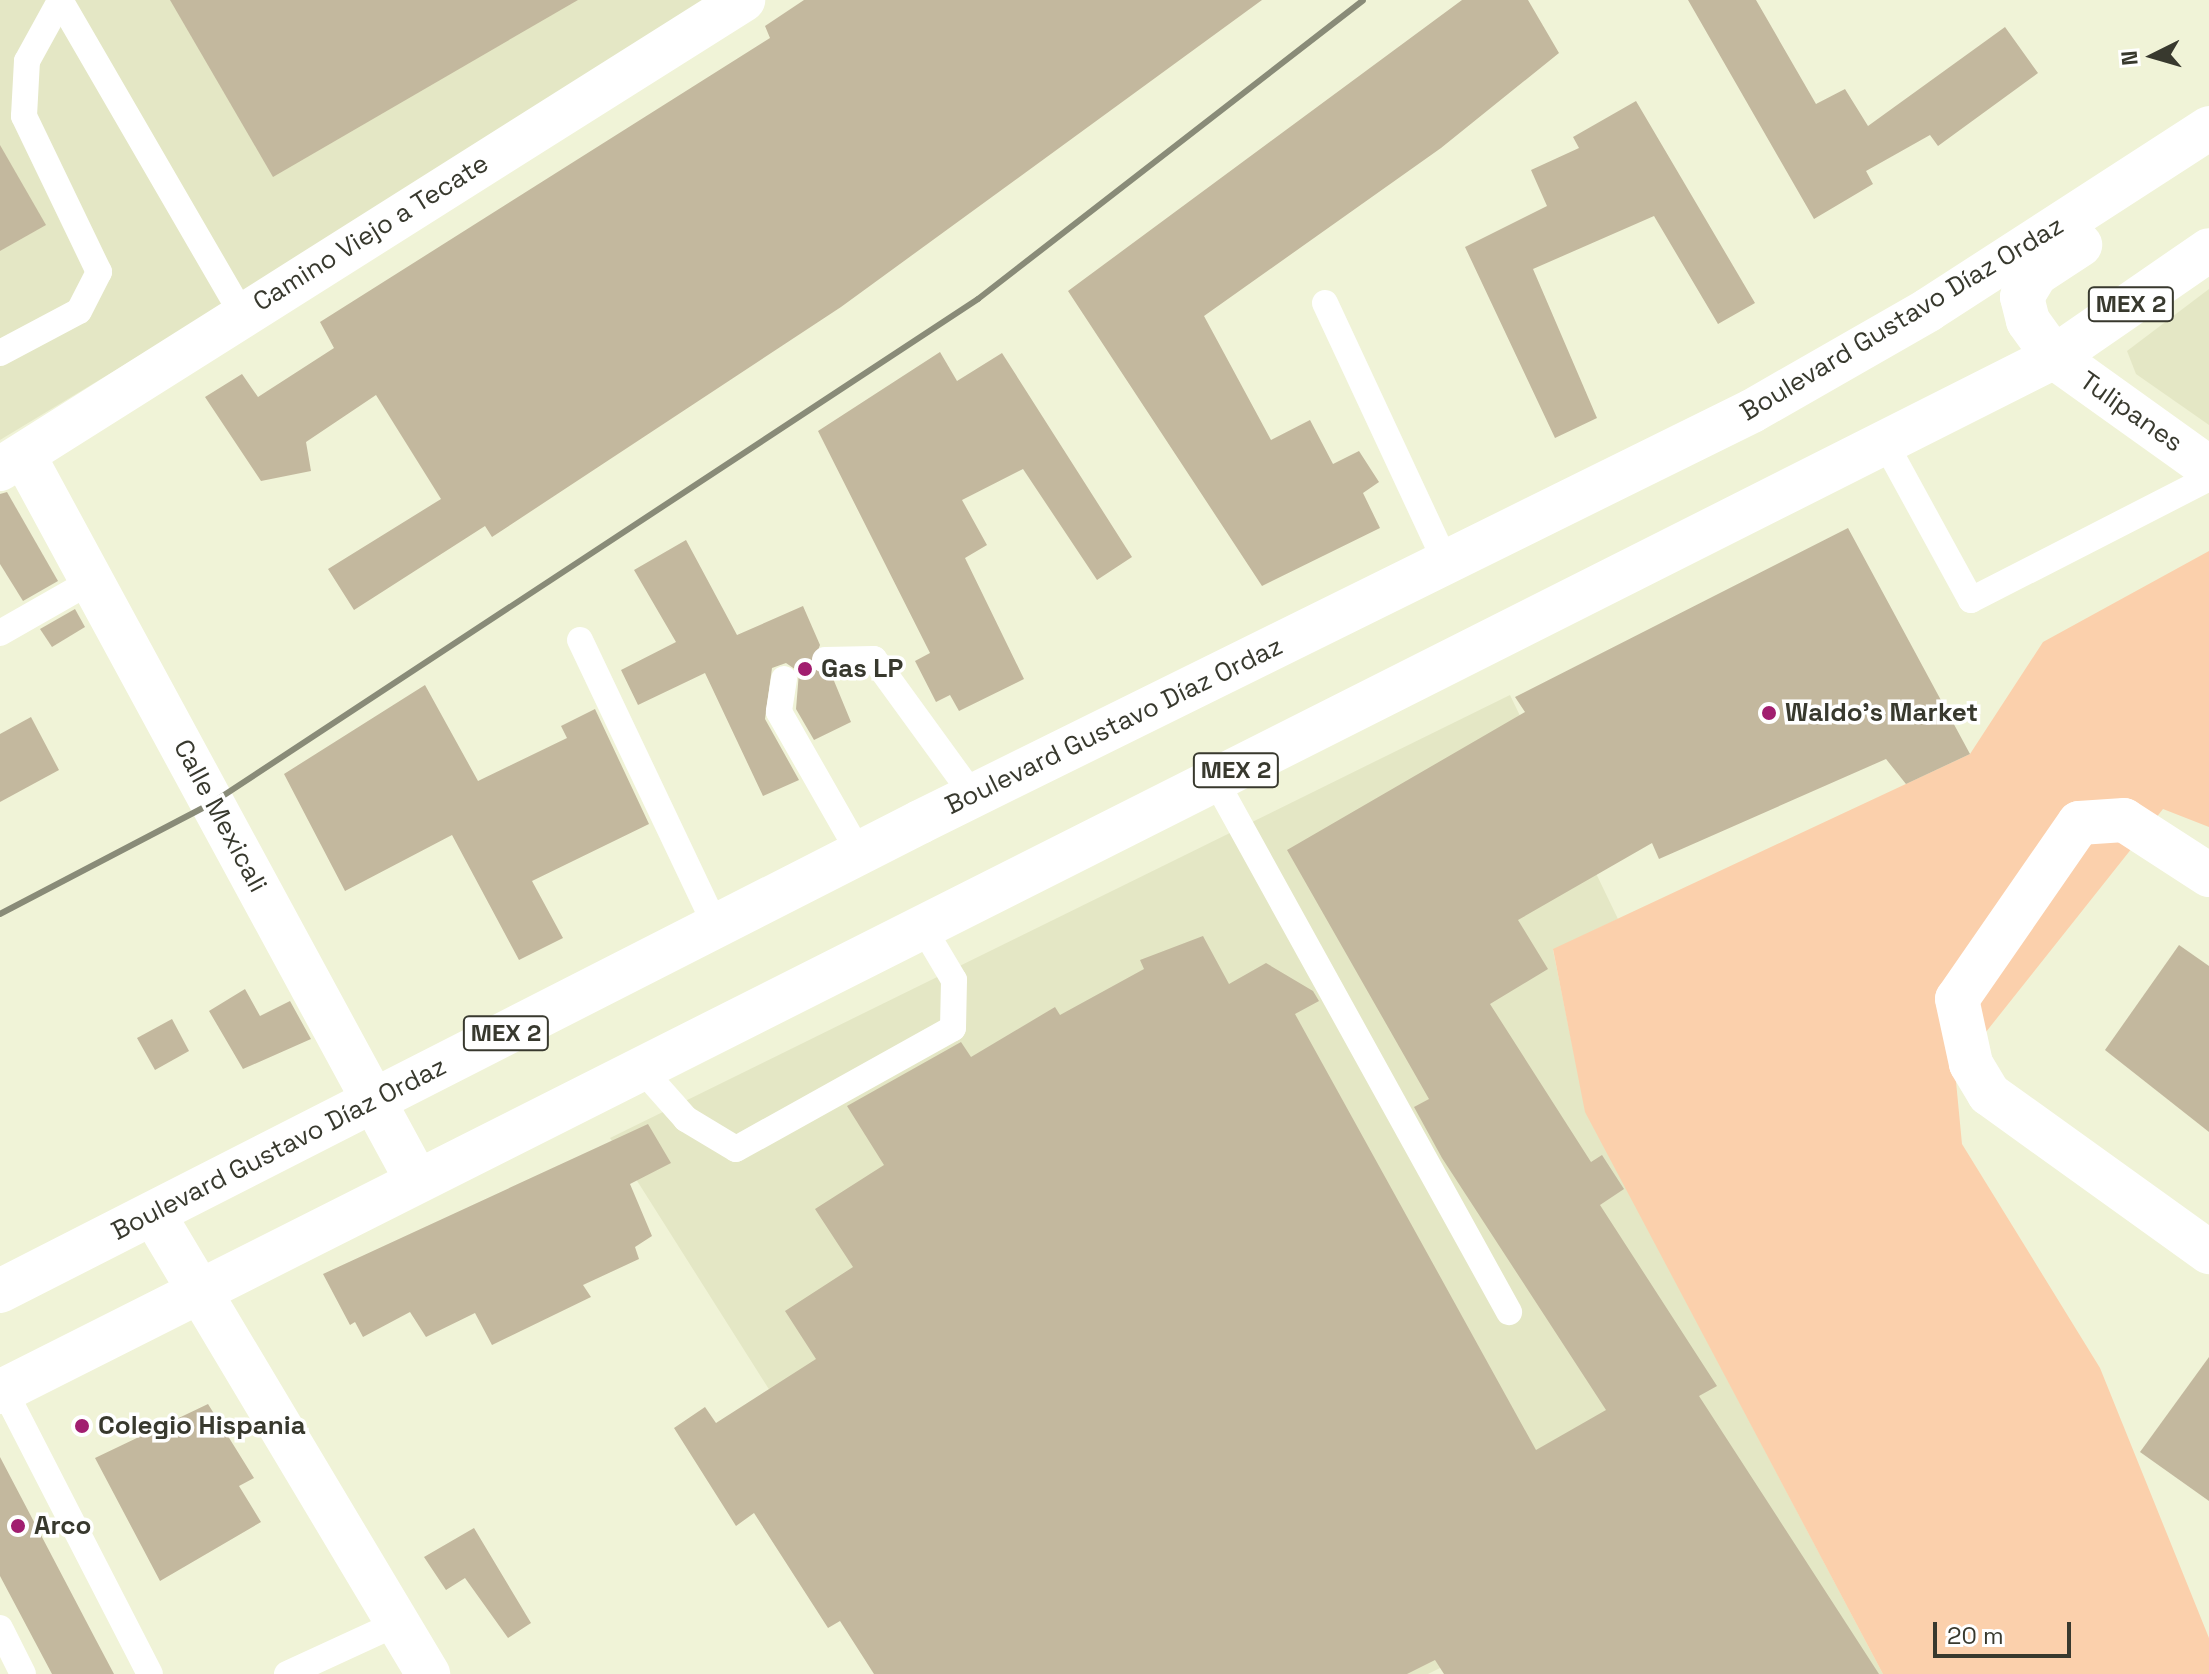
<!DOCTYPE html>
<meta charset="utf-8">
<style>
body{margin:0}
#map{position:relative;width:2209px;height:1674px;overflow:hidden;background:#f0f3d7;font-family:"Space Grotesk",sans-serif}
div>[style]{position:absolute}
.built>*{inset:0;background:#e4e7c5}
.green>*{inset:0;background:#fbd0ac}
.building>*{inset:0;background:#c3b89e}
.lane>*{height:26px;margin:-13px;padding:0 13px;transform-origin:13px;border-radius:13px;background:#fff}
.street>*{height:44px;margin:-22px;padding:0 22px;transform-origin:22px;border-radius:22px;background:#fff}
.secondary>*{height:44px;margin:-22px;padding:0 22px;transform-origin:22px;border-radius:22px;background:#fff}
.primary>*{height:44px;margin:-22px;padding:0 22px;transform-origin:22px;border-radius:22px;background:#fff}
.rail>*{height:6px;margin:-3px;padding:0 3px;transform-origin:3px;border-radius:3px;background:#898b78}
.dots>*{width:22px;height:22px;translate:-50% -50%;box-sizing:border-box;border:4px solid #fff;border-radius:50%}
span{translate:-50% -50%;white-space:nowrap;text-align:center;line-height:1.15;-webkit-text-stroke:7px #fff;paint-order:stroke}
.shield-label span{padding:2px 6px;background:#fff;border:2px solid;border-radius:6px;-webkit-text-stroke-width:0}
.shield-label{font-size:24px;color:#38392e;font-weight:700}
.street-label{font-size:26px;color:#38392e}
.poi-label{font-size:26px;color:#38392e;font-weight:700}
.left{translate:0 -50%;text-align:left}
.north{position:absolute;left:2113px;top:16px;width:80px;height:80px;-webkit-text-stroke:6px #fff;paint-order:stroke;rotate:265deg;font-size:22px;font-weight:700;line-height:32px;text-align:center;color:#38392e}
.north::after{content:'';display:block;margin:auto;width:28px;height:36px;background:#38392e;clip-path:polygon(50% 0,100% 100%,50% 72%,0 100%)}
.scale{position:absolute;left:1933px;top:1622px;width:138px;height:36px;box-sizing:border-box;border:4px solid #38392e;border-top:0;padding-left:10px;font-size:24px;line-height:28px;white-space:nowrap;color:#38392e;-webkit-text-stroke:6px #fff;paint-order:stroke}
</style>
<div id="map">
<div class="built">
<div style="clip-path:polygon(0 0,728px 0,0 440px)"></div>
<div style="clip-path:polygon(2209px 289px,2209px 425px,2136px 374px,2127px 351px)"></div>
<div style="clip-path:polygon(1510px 695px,1618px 919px,1553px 950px,1586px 1112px,1883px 1674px,1452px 1674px,1446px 1665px,1428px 1674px,949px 1674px,610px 1138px)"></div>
</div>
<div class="green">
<div style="clip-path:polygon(2209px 551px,2209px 827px,2163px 809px,1955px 1071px,1962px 1144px,2100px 1368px,2209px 1638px,2209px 1674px,1883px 1674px,1585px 1112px,1553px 949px,1970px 754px,2043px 642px)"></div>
</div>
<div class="building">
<div style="clip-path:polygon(170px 0,578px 0,273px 177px)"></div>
<div style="clip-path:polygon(804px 0,1262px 0,841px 307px,492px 537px,485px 526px,354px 610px,328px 569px,441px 499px,376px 395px,306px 442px,311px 471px,261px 481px,205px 397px,242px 374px,258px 397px,334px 348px,320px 322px,770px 38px,765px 26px)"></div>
<div style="clip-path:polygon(1462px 0,1528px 0,1559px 53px,1441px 148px,1204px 316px,1271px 440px,1310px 420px,1333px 464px,1359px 451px,1379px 482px,1363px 493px,1380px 528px,1262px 586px,1068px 291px)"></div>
<div style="clip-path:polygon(1688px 0,1756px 0,1816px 104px,1845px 89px,1868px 126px,2005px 27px,2038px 73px,1938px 146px,1930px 135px,1866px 171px,1873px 184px,1814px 219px)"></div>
<div style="clip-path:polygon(1636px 101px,1755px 303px,1718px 324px,1654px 216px,1533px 269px,1597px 418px,1555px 438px,1465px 247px,1547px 206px,1531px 170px,1579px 148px,1573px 137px)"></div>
<div style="clip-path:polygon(0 145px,46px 225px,0 251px)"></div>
<div style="clip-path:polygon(940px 352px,957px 381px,1002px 353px,1132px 557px,1097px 580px,1023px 469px,962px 500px,987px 545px,965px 558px,1024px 679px,959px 711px,950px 695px,936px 702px,915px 661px,930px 653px,818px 431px)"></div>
<div style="clip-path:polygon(7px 492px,58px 581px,23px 601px,0 564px,0 494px)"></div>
<div style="clip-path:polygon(1848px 528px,1970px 754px,1906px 784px,1886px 759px,1659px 859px,1652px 843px,1518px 920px,1548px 969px,1490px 1004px,1591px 1162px,1602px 1155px,1624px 1189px,1600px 1205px,1717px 1386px,1699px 1396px,1879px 1674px,1444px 1674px,1435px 1660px,1407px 1674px,874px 1674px,840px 1621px,828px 1628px,754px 1513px,736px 1526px,674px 1428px,705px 1407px,716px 1423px,816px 1359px,785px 1311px,853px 1267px,815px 1209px,884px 1165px,847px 1106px,961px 1042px,971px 1057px,1055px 1007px,1060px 1015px,1144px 969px,1140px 960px,1203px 936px,1229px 984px,1266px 963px,1313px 991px,1319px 1001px,1295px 1014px,1536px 1450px,1606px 1410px,1442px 1158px,1414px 1107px,1429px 1099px,1287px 850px,1525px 712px,1515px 697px)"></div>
<div style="clip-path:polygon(686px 540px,737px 635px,803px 606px,820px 645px,811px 668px,832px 676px,851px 722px,814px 740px,796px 709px,799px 672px,786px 663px,772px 668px,765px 719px,799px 780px,763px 796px,705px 673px,638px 705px,621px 670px,676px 642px,634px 570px)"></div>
<div style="clip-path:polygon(75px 609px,85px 627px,52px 647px,40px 629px)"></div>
<div style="clip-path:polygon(425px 685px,478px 781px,567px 738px,561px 726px,595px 709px,649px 824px,532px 881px,563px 938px,519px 960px,452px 835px,345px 891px,284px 774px)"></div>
<div style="clip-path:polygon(31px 717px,59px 770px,0 802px,0 734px)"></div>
<div style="clip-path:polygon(2179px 945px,2209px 966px,2209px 1132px,2105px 1050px)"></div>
<div style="clip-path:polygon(245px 989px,260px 1016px,290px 1001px,311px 1039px,243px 1069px,209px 1011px)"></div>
<div style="clip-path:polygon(172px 1019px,189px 1051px,155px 1070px,137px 1038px)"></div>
<div style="clip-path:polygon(648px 1124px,671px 1163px,630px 1184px,652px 1236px,635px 1247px,639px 1259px,583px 1285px,591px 1297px,492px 1345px,475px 1313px,426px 1337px,410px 1312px,363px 1337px,355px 1322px,350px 1325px,323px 1274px)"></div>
<div style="clip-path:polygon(2209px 1357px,2209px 1501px,2140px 1452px)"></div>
<div style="clip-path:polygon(208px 1404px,254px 1478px,239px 1486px,261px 1522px,160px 1581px,95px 1458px)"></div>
<div style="clip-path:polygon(0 1457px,96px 1640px,114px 1674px,52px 1674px,0 1576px)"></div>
<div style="clip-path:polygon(474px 1528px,531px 1623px,508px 1638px,465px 1578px,446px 1590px,424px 1557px)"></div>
</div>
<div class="lane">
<div style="left:60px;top:0;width:363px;rotate:59.9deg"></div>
<div style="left:1325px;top:303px;width:284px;rotate:65deg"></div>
<div style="left:0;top:353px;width:89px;rotate:-28deg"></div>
<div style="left:79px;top:311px;width:44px;rotate:-62.9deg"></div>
<div style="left:99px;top:272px;width:173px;rotate:-115.7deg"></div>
<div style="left:24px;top:116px;width:55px;rotate:-86.9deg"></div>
<div style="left:27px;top:61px;width:68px;rotate:-61.2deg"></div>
<div style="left:1885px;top:443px;width:179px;rotate:61.3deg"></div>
<div style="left:1971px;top:600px;width:267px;rotate:-27.1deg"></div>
<div style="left:0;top:633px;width:107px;rotate:-29.7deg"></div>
<div style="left:580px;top:640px;width:318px;rotate:64.6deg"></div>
<div style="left:825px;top:660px;width:49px;rotate:-1.2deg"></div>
<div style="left:874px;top:659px;width:172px;rotate:54deg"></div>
<div style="left:784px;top:679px;width:33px;rotate:99deg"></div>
<div style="left:779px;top:712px;width:163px;rotate:60.3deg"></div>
<div style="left:1215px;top:780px;width:608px;rotate:61.07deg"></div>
<div style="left:639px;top:1066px;width:71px;rotate:48.4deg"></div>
<div style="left:686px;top:1119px;width:58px;rotate:31deg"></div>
<div style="left:736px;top:1149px;width:248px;rotate:-29.1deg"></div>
<div style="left:953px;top:1028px;width:48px;rotate:-88.8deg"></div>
<div style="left:954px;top:980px;width:63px;rotate:-120.7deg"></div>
<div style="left:4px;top:1390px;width:319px;rotate:62.8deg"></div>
<div style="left:0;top:1628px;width:51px;rotate:63.4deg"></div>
<div style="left:287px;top:1674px;width:122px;rotate:-24.7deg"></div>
</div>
<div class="street">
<div style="left:2054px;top:357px;width:191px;rotate:35.6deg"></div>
<div style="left:24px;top:456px;width:820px;rotate:61.53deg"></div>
<div style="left:0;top:469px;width:879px;rotate:-32.26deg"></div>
<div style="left:2209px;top:875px;width:101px;rotate:-147.1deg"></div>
<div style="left:2124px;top:820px;width:45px;rotate:176.2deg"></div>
<div style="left:2079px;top:823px;width:214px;rotate:124.7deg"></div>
<div style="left:1957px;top:999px;width:66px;rotate:77.8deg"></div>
<div style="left:1971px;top:1064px;width:35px;rotate:59deg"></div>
<div style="left:1989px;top:1094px;width:271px;rotate:35.7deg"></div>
</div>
<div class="secondary">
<div style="left:154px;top:1215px;width:535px;rotate:59.16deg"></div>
</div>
<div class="primary">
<div style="left:2054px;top:357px;width:44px;rotate:-125.8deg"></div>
<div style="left:2028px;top:321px;width:25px;rotate:-104deg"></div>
<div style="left:2022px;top:297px;width:27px;rotate:-59deg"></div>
<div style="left:2036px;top:274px;width:53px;rotate:-33.4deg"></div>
<div style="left:0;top:1291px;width:1033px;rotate:-27.01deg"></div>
<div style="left:920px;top:822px;width:928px;rotate:-26.29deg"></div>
<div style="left:1752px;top:411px;width:203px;rotate:-29.8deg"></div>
<div style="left:1928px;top:310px;width:335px;rotate:-32.9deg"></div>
<div style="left:0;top:1392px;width:2300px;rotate:-26.74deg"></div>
<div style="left:2054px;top:357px;width:188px;rotate:-34.6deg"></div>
</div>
<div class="rail">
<div style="left:0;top:914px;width:239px;rotate:-27.6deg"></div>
<div style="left:212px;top:803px;width:917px;rotate:-33.34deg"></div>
<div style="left:978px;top:299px;width:487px;rotate:-37.8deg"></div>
</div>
<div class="dots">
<div style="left:805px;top:669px;background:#a11e6f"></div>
<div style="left:1769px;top:713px;background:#a11e6f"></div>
<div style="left:82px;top:1426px;background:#a11e6f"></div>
<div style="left:18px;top:1526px;background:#a11e6f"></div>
</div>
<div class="shield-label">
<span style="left:2131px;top:304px">MEX 2</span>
<span style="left:1236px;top:770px">MEX 2</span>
<span style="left:506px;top:1033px">MEX 2</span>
</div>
<div class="street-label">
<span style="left:371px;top:233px;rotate:-32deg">Camino Viejo a Tecate</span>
<span style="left:1902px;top:319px;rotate:-31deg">Boulevard Gustavo Díaz Ordaz</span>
<span style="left:2131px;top:412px;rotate:35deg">Tulipanes</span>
<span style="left:1114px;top:726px;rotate:-26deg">Boulevard Gustavo Díaz Ordaz</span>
<span style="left:220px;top:816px;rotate:62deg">Calle Mexicali</span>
<span style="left:279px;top:1149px;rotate:-27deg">Boulevard Gustavo Díaz Ordaz</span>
</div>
<div class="poi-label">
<span class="left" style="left:821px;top:669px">Gas LP</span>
<span class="left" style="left:1785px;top:713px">Waldo's Market</span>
<span class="left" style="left:98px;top:1426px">Colegio Hispania</span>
<span class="left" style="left:34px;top:1526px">Arco</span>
</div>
<div class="north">N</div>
<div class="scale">20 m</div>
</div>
